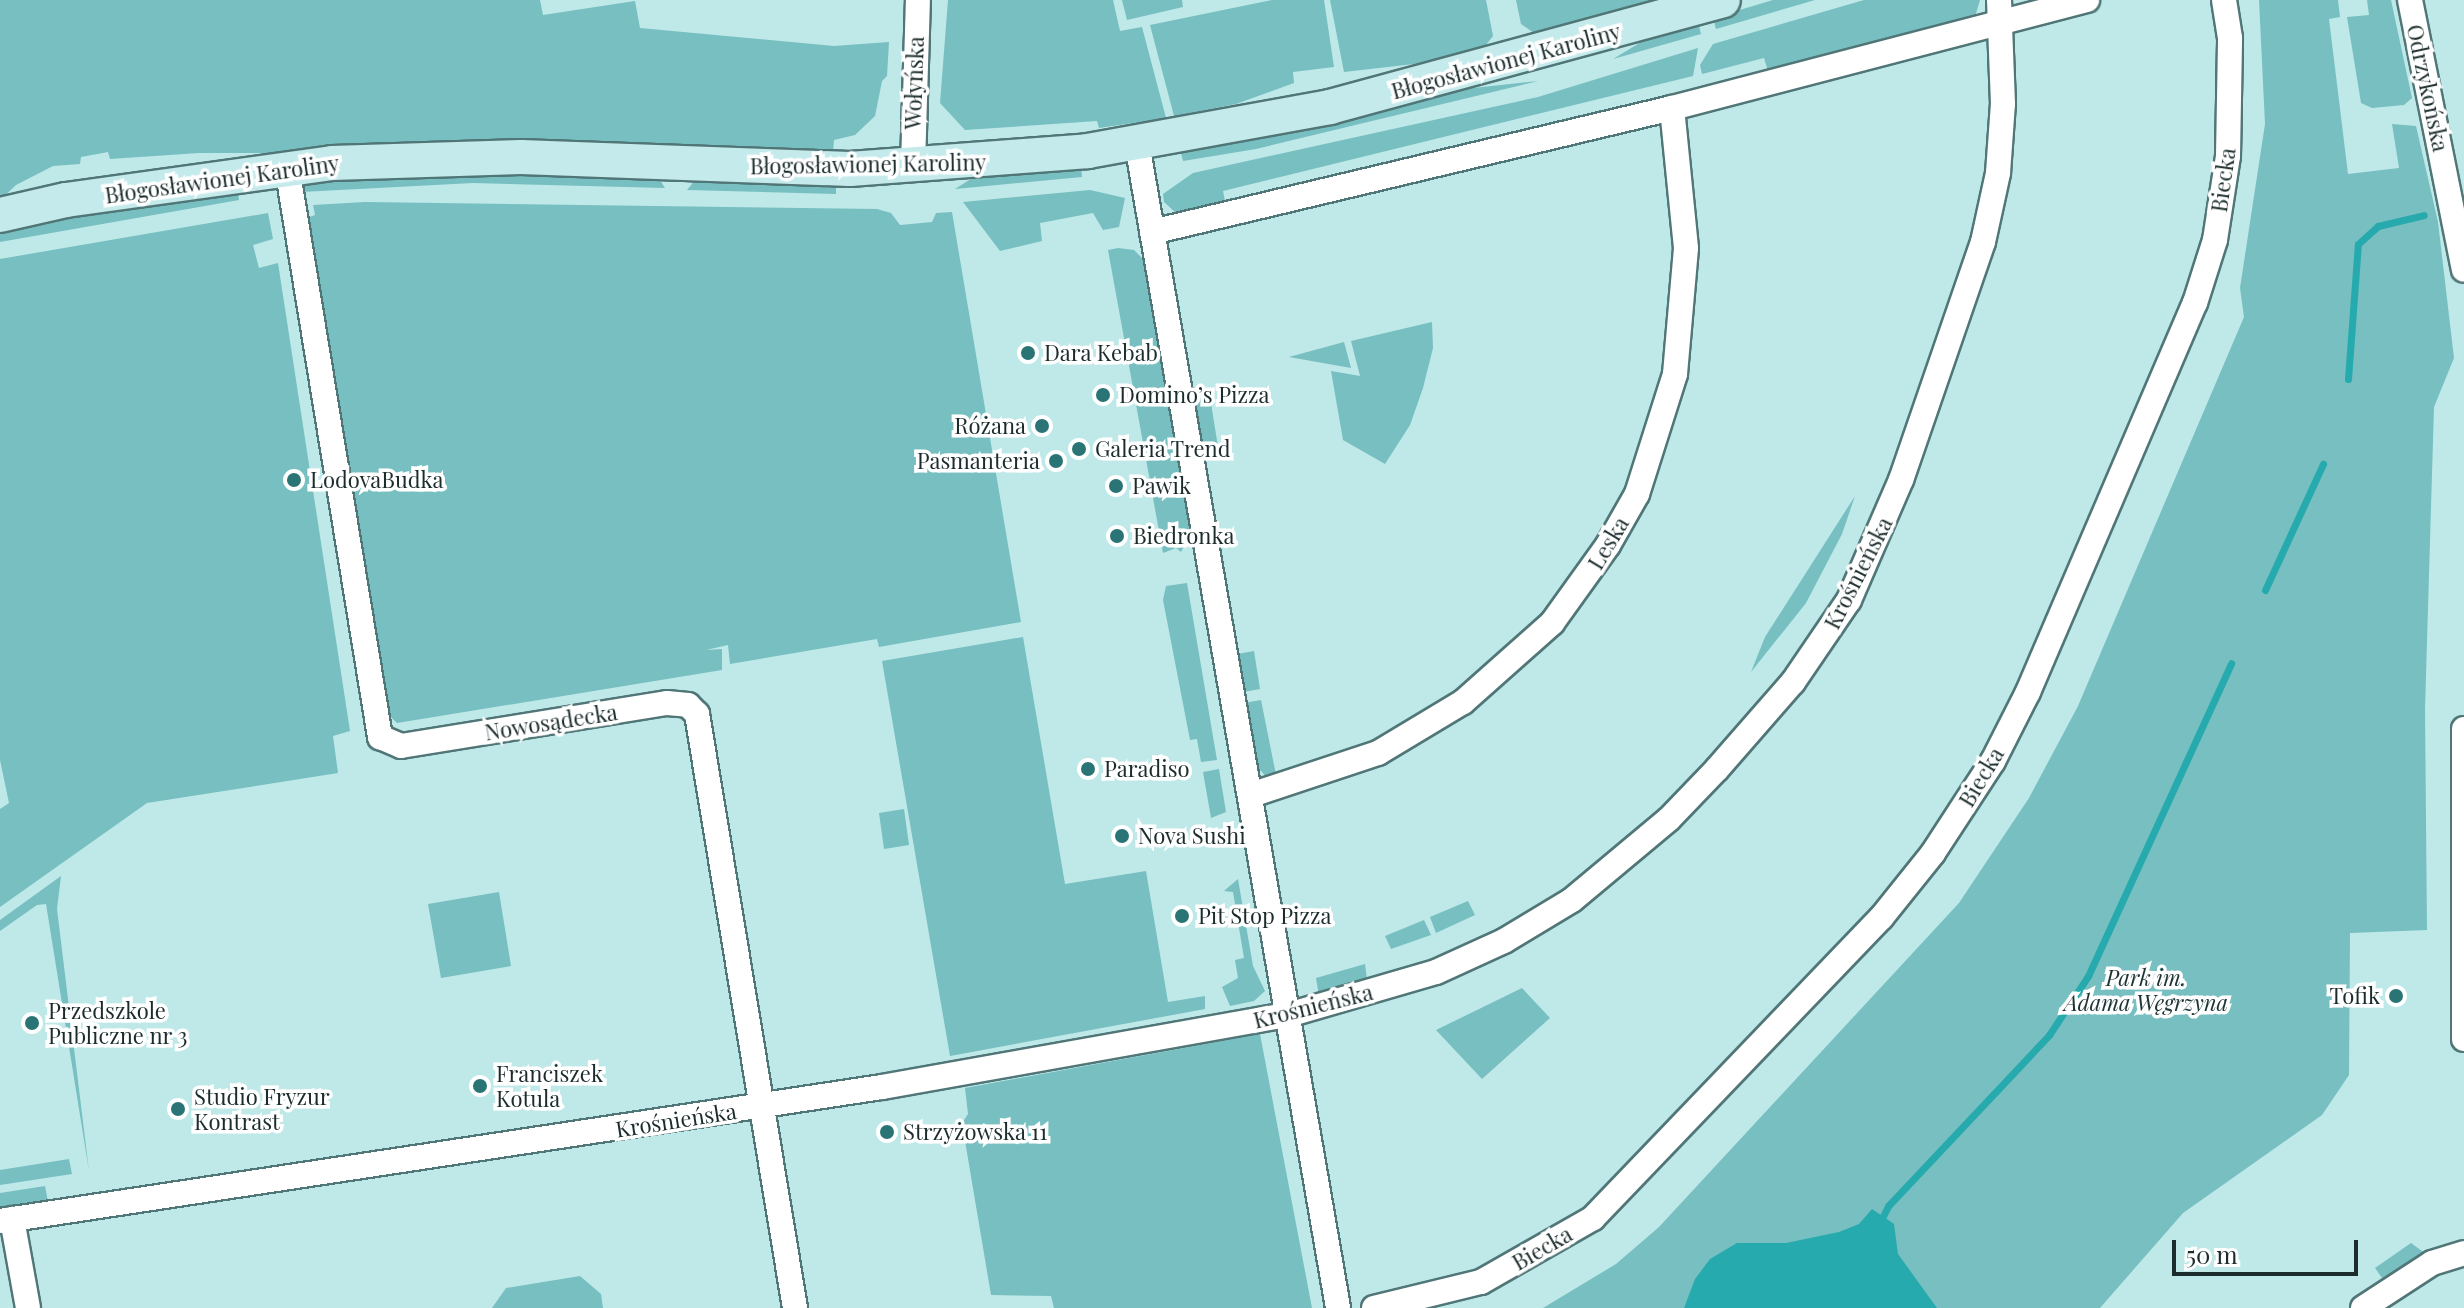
<!DOCTYPE html>
<meta charset="utf-8">
<style>
body{margin:0}
#map{position:relative;width:2464px;height:1308px;overflow:hidden;background:#bfe8e9;font-family:"Playfair Display",serif}
div>[style]{position:absolute}
.green>*{inset:0;background:#77bfc0}
.water>*{inset:0;background:#27aaad}
.stream>*{height:7px;margin:-3.5px;padding:0 3.5px;transform-origin:3.5px;border-radius:3.5px;background:#27aaad}
.roads{filter:drop-shadow(2px 0 #517677) drop-shadow(-2px 0 #517677) drop-shadow(0 2px #517677) drop-shadow(0 -2px #517677)}
.street>*{height:24px;margin:-12px;padding:0 12px;transform-origin:12px;border-radius:12px;background:#fff}
.secondary>*{height:34px;margin:-17px;padding:0 17px;transform-origin:17px;border-radius:17px;background:#c4eaeb}
.dots>*{width:22px;height:22px;translate:-50% -50%;box-sizing:border-box;border:4px solid #fff;border-radius:50%}
span{translate:-50% -50%;white-space:nowrap;text-align:center;line-height:1.15;-webkit-text-stroke:7px #fff;paint-order:stroke}
.street-label{font-size:22px;color:#1c2c2c}
.poi-label{font-size:22px;color:#1c2c2c}
.left{translate:0 -50%;text-align:left}
.right{translate:-100% -50%;text-align:right}
.park-label{font-size:22px;color:#1e3434;font-style:italic}
.scale{position:absolute;left:2172px;top:1240px;width:186px;height:36px;box-sizing:border-box;border:4px solid #1c2c2c;border-top:0;padding-left:10px;font-size:24px;line-height:28px;white-space:nowrap;color:#1c2c2c;-webkit-text-stroke:6px #fff;paint-order:stroke}
</style>
<div id="map">
<div class="green">
<div style="clip-path:polygon(0 0,540px 0,543px 15px,635px 1px,640px 28px,834px 46px,889px 42px,887px 76px,882px 81px,875px 116px,855px 135px,834px 140px,833px 152px,199px 153px,110px 159px,108px 152px,81px 157px,80px 164px,53px 166px,16px 185px,0 200px)"></div>
<div style="clip-path:polygon(948px 0,1113px 0,1120px 31px,1142px 27px,1166px 118px,1099px 128px,1097px 121px,965px 130px,940px 103px)"></div>
<div style="clip-path:polygon(1122px 0,1182px 0,1183px 7px,1127px 20px)"></div>
<div style="clip-path:polygon(1272px 0,1324px 0,1334px 67px,1293px 72px,1294px 83px,1236px 104px,1174px 116px,1150px 25px)"></div>
<div style="clip-path:polygon(1330px 0,1486px 0,1493px 36px,1482px 50px,1431px 62px,1344px 72px)"></div>
<div style="clip-path:polygon(1516px 0,1675px 0,1538px 36px,1521px 24px)"></div>
<div style="clip-path:polygon(1773px 0,1815px 0,1716px 29px,1713px 18px)"></div>
<div style="clip-path:polygon(1864px 0,1980px 0,1975px 17px,1768px 71px,1764px 58px,1702px 74px,1700px 65px,1713px 44px)"></div>
<div style="clip-path:polygon(2259px 0,2338px 0,2340px 17px,2329px 19px,2348px 174px,2399px 168px,2392px 124px,2416px 126px,2438px 222px,2454px 358px,2434px 407px,2425px 709px,2427px 930px,2350px 933px,2349px 1075px,2322px 1115px,2183px 1213px,2100px 1308px,1543px 1308px,1616px 1264px,1659px 1227px,1959px 903px,2029px 798px,2078px 706px,2244px 317px,2240px 288px,2265px 124px)"></div>
<div style="clip-path:polygon(2367px 0,2391px 0,2412px 98px,2404px 105px,2372px 108px,2361px 103px,2347px 17px,2369px 15px)"></div>
<div style="clip-path:polygon(1698px 22px,1701px 34px,1613px 59px,1653px 35px)"></div>
<div style="clip-path:polygon(1698px 48px,1693px 76px,1223px 191px,1225px 201px,1176px 213px,1164px 202px,1163px 194px,1193px 173px,1538px 97px)"></div>
<div style="clip-path:polygon(1538px 81px,1256px 149px,1183px 161px,1180px 149px,1455px 90px)"></div>
<div style="clip-path:polygon(1081px 165px,1082px 177px,955px 189px,974px 177px)"></div>
<div style="clip-path:polygon(438px 171px,658px 177px,665px 188px,473px 183px,301px 192px,307px 181px)"></div>
<div style="clip-path:polygon(696px 179px,836px 182px,836px 194px,687px 190px)"></div>
<div style="clip-path:polygon(237px 187px,239px 200px,0 242px,0 229px)"></div>
<div style="clip-path:polygon(1090px 190px,1125px 198px,1119px 227px,1103px 230px,1093px 213px,1040px 223px,1042px 241px,1000px 251px,963px 202px)"></div>
<div style="clip-path:polygon(365px 202px,877px 209px,891px 213px,900px 225px,932px 222px,936px 213px,952px 212px,1021px 622px,879px 647px,877px 639px,730px 664px,728px 645px,706px 650px,722px 649px,722px 670px,397px 723px,390px 716px,362px 565px,307px 218px,315px 215px,313px 205px)"></div>
<div style="clip-path:polygon(268px 213px,273px 239px,253px 245px,259px 268px,278px 263px,350px 731px,333px 736px,338px 773px,147px 803px,0 907px,0 809px,9px 803px,0 760px,0 259px)"></div>
<div style="clip-path:polygon(1118px 248px,1134px 250px,1147px 263px,1192px 530px,1181px 552px,1176px 548px,1163px 553px,1108px 250px)"></div>
<div style="clip-path:polygon(1432px 322px,1433px 348px,1423px 388px,1410px 425px,1385px 464px,1343px 440px,1331px 371px,1360px 376px,1351px 341px)"></div>
<div style="clip-path:polygon(1344px 342px,1351px 368px,1289px 357px)"></div>
<div style="clip-path:polygon(1210px 397px,1218px 447px,1201px 450px,1192px 400px)"></div>
<div style="clip-path:polygon(1855px 496px,1842px 534px,1806px 603px,1751px 672px,1765px 637px)"></div>
<div style="clip-path:polygon(1187px 583px,1217px 760px,1201px 762px,1197px 739px,1190px 740px,1163px 600px,1166px 586px)"></div>
<div style="clip-path:polygon(1023px 637px,1065px 884px,1146px 871px,1168px 1002px,1205px 996px,1205px 1009px,950px 1056px,882px 661px)"></div>
<div style="clip-path:polygon(1254px 651px,1260px 689px,1243px 692px,1237px 654px)"></div>
<div style="clip-path:polygon(1261px 700px,1277px 780px,1267px 778px,1256px 765px,1244px 703px)"></div>
<div style="clip-path:polygon(1219px 769px,1226px 812px,1211px 818px,1203px 772px)"></div>
<div style="clip-path:polygon(904px 809px,909px 845px,884px 849px,879px 813px)"></div>
<div style="clip-path:polygon(61px 876px,57px 909px,89px 1171px,46px 904px,37px 905px,0 931px,0 920px)"></div>
<div style="clip-path:polygon(1238px 879px,1253px 966px,1265px 991px,1254px 1001px,1230px 1006px,1222px 987px,1238px 978px,1235px 960px,1244px 958px,1233px 892px,1224px 891px)"></div>
<div style="clip-path:polygon(499px 892px,511px 966px,441px 978px,428px 904px)"></div>
<div style="clip-path:polygon(1468px 901px,1475px 915px,1436px 933px,1430px 917px)"></div>
<div style="clip-path:polygon(1424px 920px,1431px 935px,1391px 949px,1385px 936px)"></div>
<div style="clip-path:polygon(1365px 964px,1367px 980px,1319px 996px,1316px 978px)"></div>
<div style="clip-path:polygon(1522px 988px,1550px 1018px,1482px 1079px,1436px 1030px)"></div>
<div style="clip-path:polygon(1260px 1034px,1312px 1308px,1054px 1308px,1051px 1296px,991px 1295px,962px 1123px,968px 1114px,965px 1088px)"></div>
<div style="clip-path:polygon(69px 1159px,72px 1174px,0 1185px,0 1170px)"></div>
<div style="clip-path:polygon(45px 1186px,48px 1202px,0 1210px,0 1193px)"></div>
<div style="clip-path:polygon(2411px 1243px,2426px 1254px,2382px 1278px,2375px 1268px)"></div>
<div style="clip-path:polygon(580px 1276px,601px 1294px,603px 1308px,492px 1308px,506px 1288px)"></div>
</div>
<div class="water">
<div style="clip-path:polygon(1872px 1209px,1894px 1224px,1898px 1254px,1937px 1308px,1684px 1308px,1695px 1279px,1710px 1259px,1737px 1243px,1786px 1243px,1839px 1232px,1859px 1224px)"></div>
</div>
<div class="stream">
<div style="left:2348px;top:379px;width:135px;rotate:-85.8deg"></div>
<div style="left:2358px;top:244px;width:27px;rotate:-42deg"></div>
<div style="left:2378px;top:226px;width:47px;rotate:-13.4deg"></div>
<div style="left:2265px;top:590px;width:139px;rotate:-65.3deg"></div>
<div style="left:1879px;top:1224px;width:20px;rotate:-63deg"></div>
<div style="left:1888px;top:1206px;width:235px;rotate:-46.7deg"></div>
<div style="left:2049px;top:1035px;width:71px;rotate:-56.5deg"></div>
<div style="left:2088px;top:976px;width:344px;rotate:-65.4deg"></div>
</div>
<div class="roads">
<div class="street">
<div style="left:2410px;top:0;width:275px;rotate:78.7deg"></div>
<div style="left:1137px;top:144px;width:1181px;rotate:80.2deg"></div>
<div style="left:913px;top:166px;width:166px;rotate:-88.3deg"></div>
<div style="left:287px;top:167px;width:578px;rotate:80.73deg"></div>
<div style="left:380px;top:737px;width:23px;rotate:23deg"></div>
<div style="left:401px;top:746px;width:269px;rotate:-9.2deg"></div>
<div style="left:667px;top:703px;width:21px;rotate:5deg"></div>
<div style="left:688px;top:705px;width:13px;rotate:45deg"></div>
<div style="left:697px;top:714px;width:602px;rotate:80.63deg"></div>
<div style="left:1152px;top:232px;width:535px;rotate:-13.41deg"></div>
<div style="left:1672px;top:108px;width:429px;rotate:-14.6deg"></div>
<div style="left:2464px;top:729px;width:310px;rotate:90deg"></div>
<div style="left:1251px;top:795px;width:134px;rotate:-18.3deg"></div>
<div style="left:1378px;top:753px;width:99px;rotate:-31deg"></div>
<div style="left:1463px;top:702px;width:119px;rotate:-41.6deg"></div>
<div style="left:1552px;top:623px;width:96px;rotate:-54.3deg"></div>
<div style="left:1608px;top:545px;width:59px;rotate:-60.4deg"></div>
<div style="left:1637px;top:494px;width:126px;rotate:-72.4deg"></div>
<div style="left:1675px;top:374px;width:126px;rotate:-85deg"></div>
<div style="left:1686px;top:248px;width:141px;rotate:-95.7deg"></div>
<div style="left:12px;top:1219px;width:90px;rotate:79.8deg"></div>
<div style="left:0;top:1221px;width:892px;rotate:-8.64deg"></div>
<div style="left:882px;top:1087px;width:412px;rotate:-10.1deg"></div>
<div style="left:1288px;top:1015px;width:154px;rotate:-16.2deg"></div>
<div style="left:1436px;top:972px;width:75px;rotate:-24.5deg"></div>
<div style="left:1504px;top:941px;width:79px;rotate:-31.1deg"></div>
<div style="left:1572px;top:900px;width:126px;rotate:-39.9deg"></div>
<div style="left:1669px;top:819px;width:69px;rotate:-46.2deg"></div>
<div style="left:1717px;top:769px;width:116px;rotate:-48.9deg"></div>
<div style="left:1793px;top:682px;width:99px;rotate:-55.7deg"></div>
<div style="left:1849px;top:600px;width:131px;rotate:-66.6deg"></div>
<div style="left:1901px;top:480px;width:252px;rotate:-71deg"></div>
<div style="left:1983px;top:242px;width:71px;rotate:-77.7deg"></div>
<div style="left:1998px;top:173px;width:69px;rotate:-85.9deg"></div>
<div style="left:2003px;top:104px;width:104px;rotate:-92.2deg"></div>
<div style="left:1374px;top:1308px;width:110px;rotate:-13.7deg"></div>
<div style="left:1481px;top:1282px;width:129px;rotate:-29.7deg"></div>
<div style="left:1593px;top:1218px;width:416px;rotate:-46.2deg"></div>
<div style="left:1881px;top:918px;width:83px;rotate:-51.3deg"></div>
<div style="left:1933px;top:853px;width:110px;rotate:-56.9deg"></div>
<div style="left:1993px;top:761px;width:77px;rotate:-63.1deg"></div>
<div style="left:2028px;top:692px;width:423px;rotate:-66.8deg"></div>
<div style="left:2195px;top:303px;width:66px;rotate:-72.4deg"></div>
<div style="left:2215px;top:240px;width:85px;rotate:-81.2deg"></div>
<div style="left:2228px;top:156px;width:118px;rotate:-89deg"></div>
<div style="left:2230px;top:38px;width:38px;rotate:-99deg"></div>
<div style="left:2363px;top:1308px;width:82px;rotate:-33.1deg"></div>
<div style="left:2432px;top:1263px;width:34px;rotate:-17deg"></div>
</div>
<div class="secondary">
<div style="left:0;top:215px;width:68px;rotate:-12.8deg"></div>
<div style="left:66px;top:200px;width:269px;rotate:-7.9deg"></div>
<div style="left:332px;top:163px;width:189px;rotate:-1.8deg"></div>
<div style="left:521px;top:157px;width:329px;rotate:2.1deg"></div>
<div style="left:850px;top:169px;width:239px;rotate:-4.3deg"></div>
<div style="left:1088px;top:151px;width:246px;rotate:-10.3deg"></div>
<div style="left:1330px;top:107px;width:407px;rotate:-15.2deg"></div>
</div>
</div>
<div class="dots">
<div style="left:1028px;top:353px;background:#2a7476"></div>
<div style="left:1103px;top:395px;background:#2a7476"></div>
<div style="left:1042px;top:426px;background:#2a7476"></div>
<div style="left:1079px;top:449px;background:#2a7476"></div>
<div style="left:1056px;top:461px;background:#2a7476"></div>
<div style="left:294px;top:480px;background:#2a7476"></div>
<div style="left:1116px;top:486px;background:#2a7476"></div>
<div style="left:1117px;top:536px;background:#2a7476"></div>
<div style="left:1088px;top:769px;background:#2a7476"></div>
<div style="left:1122px;top:836px;background:#2a7476"></div>
<div style="left:1182px;top:916px;background:#2a7476"></div>
<div style="left:2396px;top:996px;background:#2a7476"></div>
<div style="left:32px;top:1023px;background:#2a7476"></div>
<div style="left:480px;top:1086px;background:#2a7476"></div>
<div style="left:178px;top:1109px;background:#2a7476"></div>
<div style="left:887px;top:1132px;background:#2a7476"></div>
</div>
<div class="street-label">
<span style="left:1506px;top:61px;rotate:-15deg">Błogosławionej Karoliny</span>
<span style="left:914px;top:83px;rotate:-88deg">Wołyńska</span>
<span style="left:2428px;top:88px;rotate:78deg">Odrzykońska</span>
<span style="left:868px;top:164px;rotate:-1deg">Błogosławionej Karoliny</span>
<span style="left:222px;top:179px;rotate:-8deg">Błogosławionej Karoliny</span>
<span style="left:2223px;top:180px;rotate:-82deg">Biecka</span>
<span style="left:1608px;top:543px;rotate:-59deg">Leska</span>
<span style="left:1858px;top:573px;rotate:-63deg">Krośnieńska</span>
<span style="left:551px;top:722px;rotate:-9deg">Nowosądecka</span>
<span style="left:1981px;top:777px;rotate:-59deg">Biecka</span>
<span style="left:1313px;top:1006px;rotate:-14deg">Krośnieńska</span>
<span style="left:676px;top:1120px;rotate:-9deg">Krośnieńska</span>
<span style="left:1542px;top:1248px;rotate:-30deg">Biecka</span>
</div>
<div class="poi-label">
<span class="left" style="left:1044px;top:353px">Dara Kebab</span>
<span class="left" style="left:1119px;top:395px">Domino’s Pizza</span>
<span class="right" style="left:1026px;top:426px">Różana</span>
<span class="left" style="left:1095px;top:449px">Galeria Trend</span>
<span class="right" style="left:1040px;top:461px">Pasmanteria</span>
<span class="left" style="left:310px;top:480px">LodovaBudka</span>
<span class="left" style="left:1132px;top:486px">Pawik</span>
<span class="left" style="left:1133px;top:536px">Biedronka</span>
<span class="left" style="left:1104px;top:769px">Paradiso</span>
<span class="left" style="left:1138px;top:836px">Nova Sushi</span>
<span class="left" style="left:1198px;top:916px">Pit Stop Pizza</span>
<span class="right" style="left:2380px;top:996px">Tofik</span>
<span class="left" style="left:48px;top:1023px">Przedszkole<br>Publiczne nr 3</span>
<span class="left" style="left:496px;top:1086px">Franciszek<br>Kotula</span>
<span class="left" style="left:194px;top:1109px">Studio Fryzur<br>Kontrast</span>
<span class="left" style="left:903px;top:1132px">Strzyżowska 11</span>
</div>
<div class="park-label">
<span style="left:2146px;top:990px">Park im.<br>Adama Węgrzyna</span>
</div>
<div class="scale">50 m</div>
</div>
